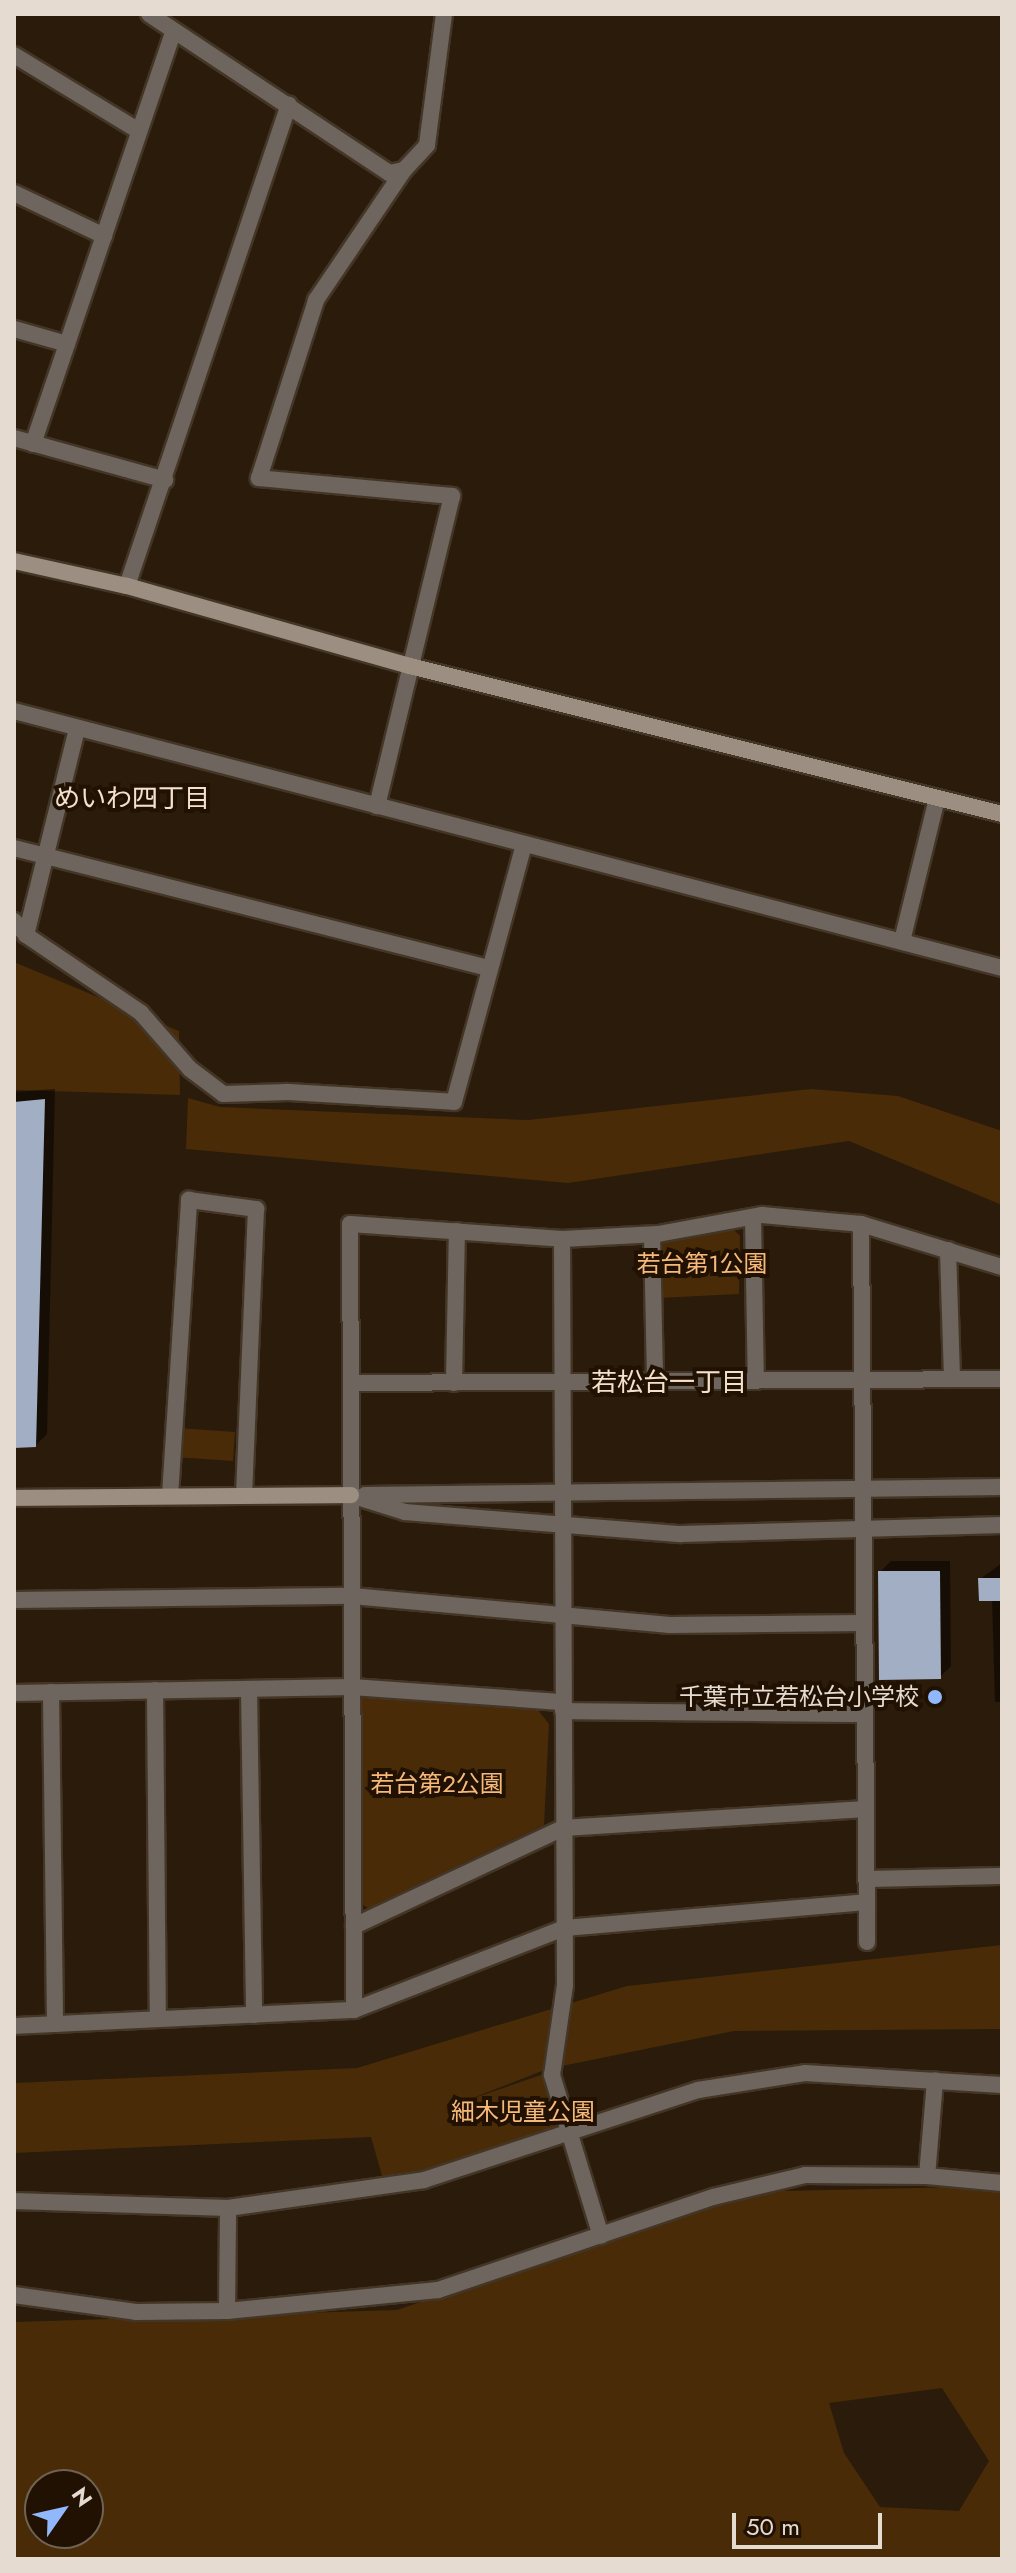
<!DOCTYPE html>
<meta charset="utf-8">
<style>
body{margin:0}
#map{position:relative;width:1016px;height:2573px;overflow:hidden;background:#2a1b0b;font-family:Jost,"Noto Sans JP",sans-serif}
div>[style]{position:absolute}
.green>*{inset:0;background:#492b07}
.shadow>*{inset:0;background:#0007}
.building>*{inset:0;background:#a1aec4}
.roads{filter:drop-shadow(2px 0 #443627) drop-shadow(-2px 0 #443627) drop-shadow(0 2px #443627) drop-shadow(0 -2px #443627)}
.street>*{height:16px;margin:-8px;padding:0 8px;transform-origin:8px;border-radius:8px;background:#6e665e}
.secondary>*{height:16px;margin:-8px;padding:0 8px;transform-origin:8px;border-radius:8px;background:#9c8f82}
.dots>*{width:22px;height:22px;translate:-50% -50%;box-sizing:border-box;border:4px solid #201103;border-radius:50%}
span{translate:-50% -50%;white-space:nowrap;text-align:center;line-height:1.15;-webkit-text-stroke:8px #201103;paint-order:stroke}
.park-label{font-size:24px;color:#f6b97a}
.poi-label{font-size:24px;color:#e5dbd1}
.right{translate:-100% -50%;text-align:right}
.neighbourhood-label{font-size:26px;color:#f5e0cc}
.frame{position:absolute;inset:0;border:16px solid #e5dbd1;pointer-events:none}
.north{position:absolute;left:24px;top:2469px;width:80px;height:80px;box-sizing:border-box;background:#201103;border:2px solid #6f6255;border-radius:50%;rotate:56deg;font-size:22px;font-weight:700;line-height:32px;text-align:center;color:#e5dbd1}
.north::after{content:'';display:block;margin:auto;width:28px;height:36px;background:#91b8fd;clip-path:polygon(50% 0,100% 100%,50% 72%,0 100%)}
.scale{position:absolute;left:732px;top:2513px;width:150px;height:36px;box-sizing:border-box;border:4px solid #e5dbd1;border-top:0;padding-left:10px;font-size:24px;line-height:28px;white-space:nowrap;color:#e5dbd1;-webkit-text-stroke:6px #201103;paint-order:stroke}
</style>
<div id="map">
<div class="green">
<div style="clip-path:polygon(14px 962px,179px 1031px,180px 1095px,14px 1090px)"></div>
<div style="clip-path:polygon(811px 1089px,898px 1096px,1002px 1131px,1002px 1205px,849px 1141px,568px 1183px,186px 1149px,188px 1098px,220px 1107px,528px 1120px)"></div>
<div style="clip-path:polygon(733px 1229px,740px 1236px,739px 1294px,658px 1298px,656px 1248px,665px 1238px)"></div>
<div style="clip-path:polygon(177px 1428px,235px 1432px,233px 1461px,175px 1457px)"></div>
<div style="clip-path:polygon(366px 1695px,538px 1710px,549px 1724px,544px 1825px,368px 1908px,357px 1901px,354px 1704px)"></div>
<div style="clip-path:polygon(1002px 1945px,1002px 2029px,734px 2031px,547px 2069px,465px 2101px,547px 2073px,560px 2123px,555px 2133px,447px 2167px,383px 2179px,371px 2137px,14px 2153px,14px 2083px,357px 2068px,627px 1986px)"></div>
<div style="clip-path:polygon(evenodd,1002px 2186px,1002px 2559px,14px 2559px,14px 2322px,397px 2310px,741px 2192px,1002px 2186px,942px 2388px,989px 2461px,959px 2511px,880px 2507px,844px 2453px,829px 2403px,942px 2388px,1002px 2186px,40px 2485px,88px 2485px,88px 2533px,40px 2533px,40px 2485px)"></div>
</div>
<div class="shadow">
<div style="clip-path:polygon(55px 1089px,47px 1434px,36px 1445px,14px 1446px,14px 1092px)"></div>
<div style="clip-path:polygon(891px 1561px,950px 1561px,951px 1666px,940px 1677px,880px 1572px)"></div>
<div style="clip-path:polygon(1002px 1563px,1002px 1702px,995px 1702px,992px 1599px,980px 1579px)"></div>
</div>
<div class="building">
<div style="clip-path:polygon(45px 1099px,36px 1447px,14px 1448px,14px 1102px)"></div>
<div style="clip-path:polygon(878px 1571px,940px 1571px,941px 1679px,879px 1680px)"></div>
<div style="clip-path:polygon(978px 1578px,1002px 1578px,1002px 1601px,979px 1601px)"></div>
</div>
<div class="roads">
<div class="street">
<div style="left:149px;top:14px;width:288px;rotate:33.5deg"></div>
<div style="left:389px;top:173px;width:15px;rotate:-11deg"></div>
<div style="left:404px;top:170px;width:34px;rotate:-47deg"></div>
<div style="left:427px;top:145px;width:132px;rotate:-82.6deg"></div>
<div style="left:14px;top:55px;width:146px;rotate:31.3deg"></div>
<div style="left:14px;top:193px;width:100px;rotate:25.5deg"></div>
<div style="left:14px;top:329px;width:55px;rotate:15.8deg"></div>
<div style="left:14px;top:438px;width:157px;rotate:15.5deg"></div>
<div style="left:33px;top:444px;width:435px;rotate:-71.2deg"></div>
<div style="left:127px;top:586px;width:508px;rotate:-71.42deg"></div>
<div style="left:14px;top:711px;width:1021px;rotate:14.58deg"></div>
<div style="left:377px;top:806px;width:319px;rotate:-76.4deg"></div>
<div style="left:452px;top:496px;width:194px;rotate:-174.7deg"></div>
<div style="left:259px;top:478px;width:187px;rotate:-72.2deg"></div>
<div style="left:316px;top:300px;width:157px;rotate:-55.9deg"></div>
<div style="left:14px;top:848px;width:487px;rotate:14.2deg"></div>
<div style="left:14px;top:921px;width:18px;rotate:49deg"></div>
<div style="left:26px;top:935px;width:139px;rotate:34.1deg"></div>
<div style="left:141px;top:1013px;width:74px;rotate:48.8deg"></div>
<div style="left:190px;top:1069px;width:41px;rotate:37.1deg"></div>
<div style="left:223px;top:1094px;width:65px;rotate:-1.8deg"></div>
<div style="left:288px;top:1092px;width:166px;rotate:3.4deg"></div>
<div style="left:454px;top:1102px;width:267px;rotate:-74.8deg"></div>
<div style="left:26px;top:935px;width:212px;rotate:-76.1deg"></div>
<div style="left:902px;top:941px;width:146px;rotate:-76.2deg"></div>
<div style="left:753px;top:1217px;width:164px;rotate:89deg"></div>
<div style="left:861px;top:1224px;width:718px;rotate:89.52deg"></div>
<div style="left:652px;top:1235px;width:147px;rotate:88.8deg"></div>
<div style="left:562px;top:1239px;width:746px;rotate:89.77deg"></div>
<div style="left:565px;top:1985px;width:91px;rotate:98.2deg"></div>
<div style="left:552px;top:2075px;width:168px;rotate:73.1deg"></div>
<div style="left:948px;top:1250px;width:129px;rotate:88.2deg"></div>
<div style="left:351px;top:1383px;width:651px;rotate:-0.35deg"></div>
<div style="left:454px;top:1383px;width:152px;rotate:-88.9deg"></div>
<div style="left:351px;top:1495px;width:57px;rotate:17.5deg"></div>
<div style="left:405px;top:1512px;width:277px;rotate:4.6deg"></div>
<div style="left:681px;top:1534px;width:321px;rotate:-1.6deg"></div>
<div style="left:365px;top:1495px;width:637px;rotate:-0.72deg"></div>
<div style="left:170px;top:1496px;width:297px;rotate:-86.3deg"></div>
<div style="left:189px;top:1200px;width:68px;rotate:7.7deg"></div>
<div style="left:256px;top:1209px;width:287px;rotate:92.4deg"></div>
<div style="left:14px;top:1600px;width:338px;rotate:-0.7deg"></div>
<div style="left:352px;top:1596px;width:319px;rotate:5.2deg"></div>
<div style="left:670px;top:1625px;width:192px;rotate:-0.6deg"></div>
<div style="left:249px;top:1689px;width:326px;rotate:89.1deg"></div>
<div style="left:155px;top:1690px;width:329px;rotate:89.5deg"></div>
<div style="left:51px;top:1692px;width:332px;rotate:89.3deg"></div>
<div style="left:14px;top:1693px;width:338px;rotate:-1deg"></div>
<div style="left:352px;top:1687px;width:212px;rotate:4.1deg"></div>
<div style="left:563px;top:1711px;width:301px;rotate:0.6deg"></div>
<div style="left:866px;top:1879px;width:136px;rotate:-1.3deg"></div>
<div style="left:354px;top:1926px;width:231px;rotate:-25.1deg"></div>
<div style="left:563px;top:1828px;width:303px;rotate:-3.6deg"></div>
<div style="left:354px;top:2010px;width:786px;rotate:-90.29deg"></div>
<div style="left:350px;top:1224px;width:213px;rotate:4deg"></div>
<div style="left:562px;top:1239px;width:96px;rotate:-3deg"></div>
<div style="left:658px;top:1234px;width:106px;rotate:-10.4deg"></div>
<div style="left:762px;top:1215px;width:99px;rotate:5.2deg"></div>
<div style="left:861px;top:1224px;width:147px;rotate:17deg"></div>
<div style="left:14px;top:2026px;width:340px;rotate:-2.7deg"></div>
<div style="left:354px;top:2010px;width:225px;rotate:-21.3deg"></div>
<div style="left:564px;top:1928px;width:304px;rotate:-4.9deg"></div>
<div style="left:927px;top:2176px;width:96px;rotate:-85.2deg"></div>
<div style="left:14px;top:2201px;width:214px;rotate:1.9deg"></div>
<div style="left:228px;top:2208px;width:198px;rotate:-8.1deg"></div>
<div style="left:424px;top:2180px;width:288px;rotate:-18.2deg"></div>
<div style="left:698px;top:2090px;width:108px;rotate:-9deg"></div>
<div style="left:805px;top:2073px;width:197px;rotate:3.5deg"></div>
<div style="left:14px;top:2295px;width:123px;rotate:7.9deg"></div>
<div style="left:136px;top:2312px;width:91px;rotate:-0.6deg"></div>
<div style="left:227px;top:2311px;width:212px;rotate:-5.7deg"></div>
<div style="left:438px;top:2290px;width:290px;rotate:-18.7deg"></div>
<div style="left:713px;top:2197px;width:95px;rotate:-13.4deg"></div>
<div style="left:805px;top:2175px;width:122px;rotate:0.5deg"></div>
<div style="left:927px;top:2176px;width:75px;rotate:5.3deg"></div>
<div style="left:227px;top:2311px;width:103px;rotate:-89.4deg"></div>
</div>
<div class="secondary">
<div style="left:14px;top:561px;width:116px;rotate:12.5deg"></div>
<div style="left:127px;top:586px;width:294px;rotate:15.8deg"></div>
<div style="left:410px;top:666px;width:610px;rotate:14.04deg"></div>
<div style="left:14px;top:1498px;width:337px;rotate:-0.5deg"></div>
</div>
</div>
<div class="dots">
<div style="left:935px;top:1697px;background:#91b8fd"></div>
</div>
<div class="park-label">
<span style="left:702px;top:1264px">若台第1公園</span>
<span style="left:437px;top:1784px">若台第2公園</span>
<span style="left:523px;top:2112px">細木児童公園</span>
</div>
<div class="poi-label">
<span class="right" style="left:919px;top:1697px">千葉市立若松台小学校</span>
</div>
<div class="neighbourhood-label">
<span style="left:132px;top:799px">めいわ四丁目</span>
<span style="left:669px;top:1383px">若松台一丁目</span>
</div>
<div class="frame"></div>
<div class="north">N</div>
<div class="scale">50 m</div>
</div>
